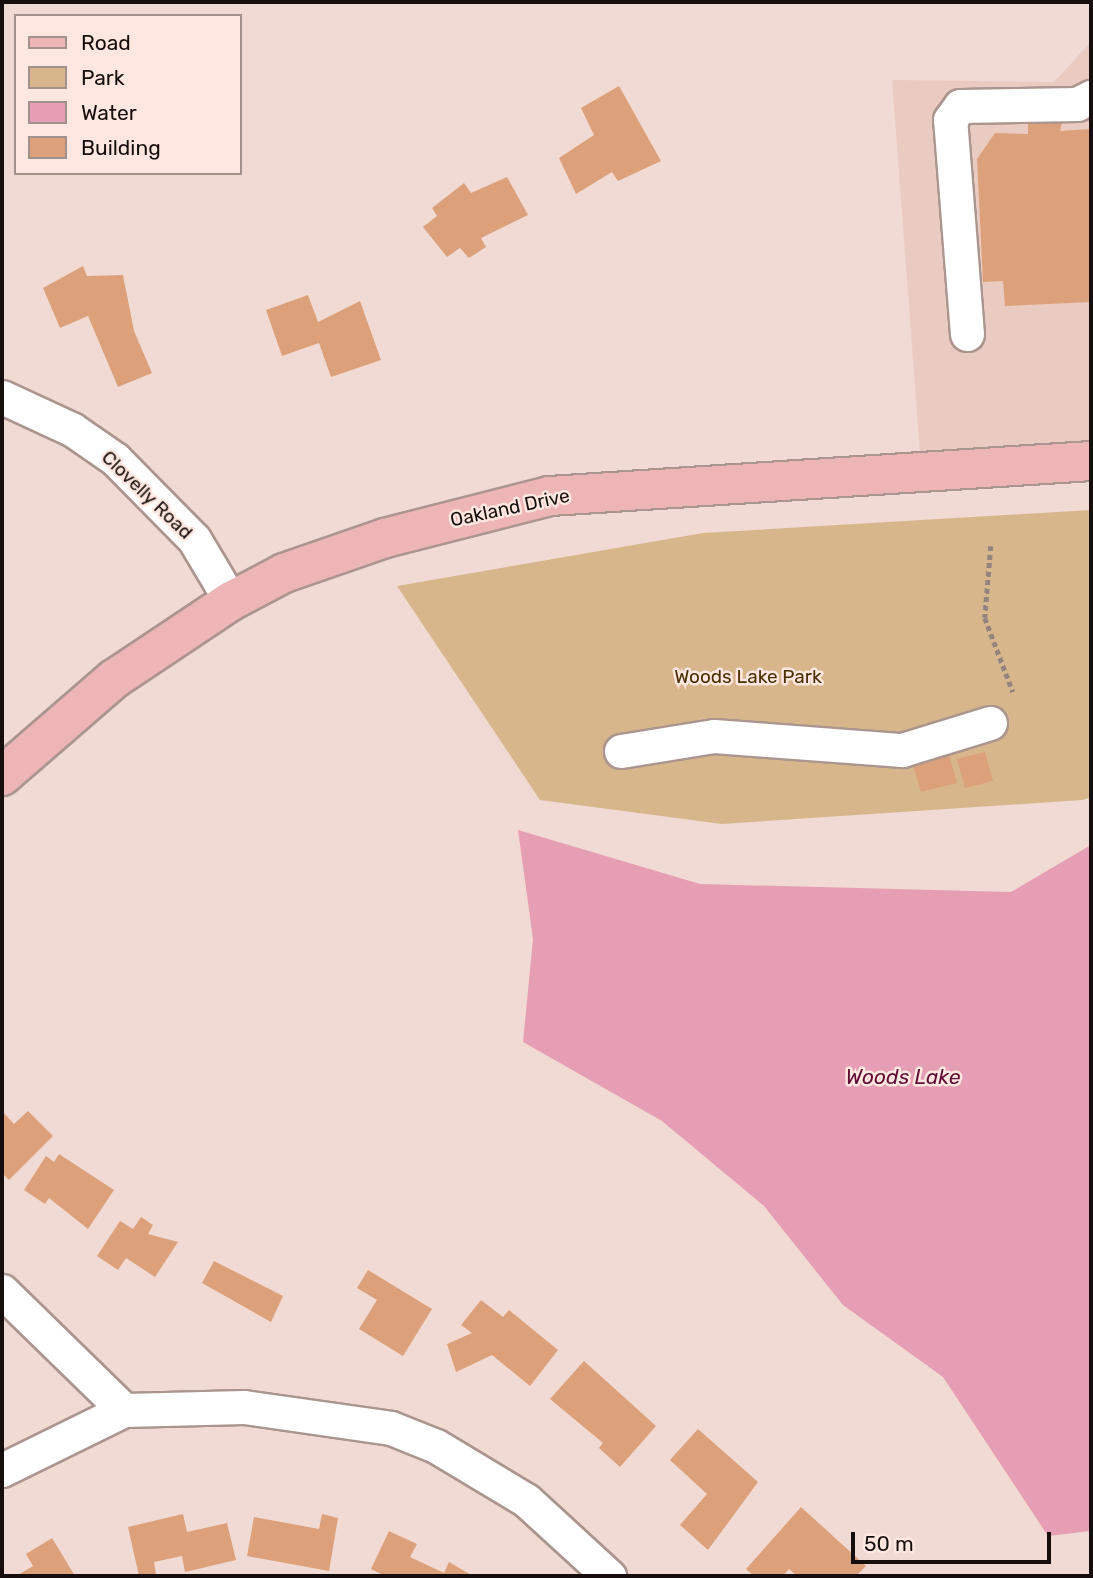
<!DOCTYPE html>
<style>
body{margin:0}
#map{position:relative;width:1093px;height:1578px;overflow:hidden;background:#f1dad3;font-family:Rubik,sans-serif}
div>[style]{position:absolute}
.built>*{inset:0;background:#eacbc2}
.green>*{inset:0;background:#d7b68c}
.water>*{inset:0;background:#e59eb3}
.building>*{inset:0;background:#dca17a}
.path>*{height:4.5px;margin-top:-2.25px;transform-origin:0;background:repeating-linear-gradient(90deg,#94847f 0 5px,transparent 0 8.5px)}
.roads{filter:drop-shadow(2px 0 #ab958f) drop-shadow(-2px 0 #ab958f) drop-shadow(0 2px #ab958f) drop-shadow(0 -2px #ab958f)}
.minor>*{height:33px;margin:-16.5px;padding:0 16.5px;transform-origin:16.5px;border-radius:16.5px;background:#fff}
.major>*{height:38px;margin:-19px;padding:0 19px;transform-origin:19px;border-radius:19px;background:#eeb5b7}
span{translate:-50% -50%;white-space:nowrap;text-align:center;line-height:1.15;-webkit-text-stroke:5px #fee7e0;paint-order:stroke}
.street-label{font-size:19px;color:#160e0c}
.park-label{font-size:19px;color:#4c2f00}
.water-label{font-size:21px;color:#600d33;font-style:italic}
.frame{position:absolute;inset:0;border:4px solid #160e0c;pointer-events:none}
.legend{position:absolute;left:14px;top:14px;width:228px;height:161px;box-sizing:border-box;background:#fee7e0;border:2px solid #a1908b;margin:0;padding:9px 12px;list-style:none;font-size:21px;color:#160e0c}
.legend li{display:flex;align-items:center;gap:14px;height:35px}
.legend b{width:35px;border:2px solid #a1908b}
.scale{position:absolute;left:851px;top:1532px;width:200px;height:32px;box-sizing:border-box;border:4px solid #160e0c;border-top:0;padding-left:9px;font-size:21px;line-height:24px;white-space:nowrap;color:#160e0c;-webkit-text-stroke:5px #fee7e0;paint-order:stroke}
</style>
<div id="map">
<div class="built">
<div style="clip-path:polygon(1091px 42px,1091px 443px,920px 453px,892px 80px,1054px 82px)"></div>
</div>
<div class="green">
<div style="clip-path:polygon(1091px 510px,1091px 797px,1082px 800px,722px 824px,540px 800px,397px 586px,703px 533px)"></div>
</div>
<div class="water">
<div style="clip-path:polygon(518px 830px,700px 884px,1011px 892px,1091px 845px,1091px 1531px,1048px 1536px,943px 1377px,843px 1305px,764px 1206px,662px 1121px,523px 1042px,533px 939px)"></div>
</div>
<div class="building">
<div style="clip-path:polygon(619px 86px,661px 161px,618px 181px,612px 172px,576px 194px,559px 158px,594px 135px,581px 108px)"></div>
<div style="clip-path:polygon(1062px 123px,1060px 131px,1091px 129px,1091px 302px,1005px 306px,1003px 281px,983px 282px,977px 159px,995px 133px,1028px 134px,1028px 124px)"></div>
<div style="clip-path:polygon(507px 177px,528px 215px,481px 238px,486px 247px,469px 258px,460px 248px,447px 257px,423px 227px,437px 216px,432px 208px,464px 183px,471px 193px)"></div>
<div style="clip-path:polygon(83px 266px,87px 276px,123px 275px,134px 331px,152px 373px,118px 387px,88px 316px,60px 328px,43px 288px)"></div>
<div style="clip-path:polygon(308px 295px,318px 322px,360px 301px,381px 360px,331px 377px,319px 343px,282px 356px,266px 310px)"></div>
<div style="clip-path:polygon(985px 752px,993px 781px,965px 788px,957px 759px)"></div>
<div style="clip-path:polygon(949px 754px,957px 783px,921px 792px,913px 764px)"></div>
<div style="clip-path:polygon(2px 1111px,14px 1124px,28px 1111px,53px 1136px,9px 1180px,2px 1173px)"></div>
<div style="clip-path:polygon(59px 1154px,114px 1190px,88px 1229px,49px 1198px,45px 1204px,24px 1190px,46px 1156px,54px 1162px)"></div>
<div style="clip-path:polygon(141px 1217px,153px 1225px,148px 1234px,178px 1242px,155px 1277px,126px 1258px,118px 1270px,97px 1256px,120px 1221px,133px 1229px)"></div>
<div style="clip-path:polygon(214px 1261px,283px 1296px,271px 1322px,202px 1283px)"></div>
<div style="clip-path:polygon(368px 1270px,432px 1309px,403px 1356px,359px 1329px,377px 1300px,357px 1288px)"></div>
<div style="clip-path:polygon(481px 1300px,503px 1317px,509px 1310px,558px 1350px,530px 1386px,492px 1355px,456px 1372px,447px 1344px,472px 1333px,461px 1325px)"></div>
<div style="clip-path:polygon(584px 1361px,656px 1426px,620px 1467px,599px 1448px,603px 1443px,550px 1399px)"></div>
<div style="clip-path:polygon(698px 1429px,758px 1482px,708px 1550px,680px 1525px,707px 1494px,670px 1460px)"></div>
<div style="clip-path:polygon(801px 1507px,866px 1566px,856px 1576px,797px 1576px,789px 1569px,783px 1576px,754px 1576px,746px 1569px)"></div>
<div style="clip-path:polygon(183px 1514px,187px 1532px,227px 1523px,236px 1560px,185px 1572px,182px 1556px,154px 1562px,156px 1575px,139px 1576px,128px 1527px)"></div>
<div style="clip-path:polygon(322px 1514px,338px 1518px,329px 1571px,247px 1556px,254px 1517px,319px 1529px)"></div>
<div style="clip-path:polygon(389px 1531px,417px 1544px,410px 1557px,444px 1573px,449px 1562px,473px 1576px,385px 1576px,371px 1569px)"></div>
<div style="clip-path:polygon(52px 1538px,75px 1576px,16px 1576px,33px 1566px,26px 1554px)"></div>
</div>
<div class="path">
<div style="left:991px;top:546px;width:72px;rotate:94.8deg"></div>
<div style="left:985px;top:618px;width:79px;rotate:69.3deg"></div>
</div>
<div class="roads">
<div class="minor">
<div style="left:967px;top:334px;width:215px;rotate:-94.5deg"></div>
<div style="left:950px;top:120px;width:17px;rotate:-54deg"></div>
<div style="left:960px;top:106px;width:117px;rotate:-1deg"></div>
<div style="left:1077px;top:104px;width:16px;rotate:-27deg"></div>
<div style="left:2px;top:397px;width:78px;rotate:24.9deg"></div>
<div style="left:73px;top:430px;width:51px;rotate:34.6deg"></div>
<div style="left:115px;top:459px;width:112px;rotate:45.4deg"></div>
<div style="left:194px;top:539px;width:72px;rotate:59.2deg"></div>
<div style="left:621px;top:751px;width:94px;rotate:-9.2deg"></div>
<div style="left:714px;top:736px;width:189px;rotate:4.3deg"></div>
<div style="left:902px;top:750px;width:92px;rotate:-17.1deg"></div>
<div style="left:2px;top:1291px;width:170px;rotate:44.3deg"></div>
<div style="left:124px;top:1410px;width:120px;rotate:-1.4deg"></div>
<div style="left:244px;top:1407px;width:148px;rotate:8.1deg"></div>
<div style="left:391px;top:1428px;width:48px;rotate:21.8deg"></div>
<div style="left:436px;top:1446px;width:105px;rotate:31deg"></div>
<div style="left:526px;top:1500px;width:113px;rotate:42.5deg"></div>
<div style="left:2px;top:1470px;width:136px;rotate:-26.2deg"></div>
</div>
<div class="major">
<div style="left:2px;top:776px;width:148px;rotate:-40.9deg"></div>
<div style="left:114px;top:679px;width:141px;rotate:-33.7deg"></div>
<div style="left:231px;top:601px;width:60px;rotate:-27.8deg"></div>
<div style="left:284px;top:573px;width:107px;rotate:-19.1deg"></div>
<div style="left:385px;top:538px;width:170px;rotate:-14.3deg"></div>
<div style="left:550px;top:496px;width:542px;rotate:-3.7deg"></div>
</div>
</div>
<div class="street-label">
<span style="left:147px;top:495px;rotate:44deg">Clovelly Road</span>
<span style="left:510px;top:508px;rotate:-12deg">Oakland Drive</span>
</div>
<div class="park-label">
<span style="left:748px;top:677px">Woods Lake Park</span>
</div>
<div class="water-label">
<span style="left:903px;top:1077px">Woods Lake</span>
</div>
<div class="frame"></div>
<ul class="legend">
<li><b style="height:9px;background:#eeb5b7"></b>Road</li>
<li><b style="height:19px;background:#d7b68c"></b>Park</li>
<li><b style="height:19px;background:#e59eb3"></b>Water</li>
<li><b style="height:19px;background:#dca17a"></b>Building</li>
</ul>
<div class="scale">50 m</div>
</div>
